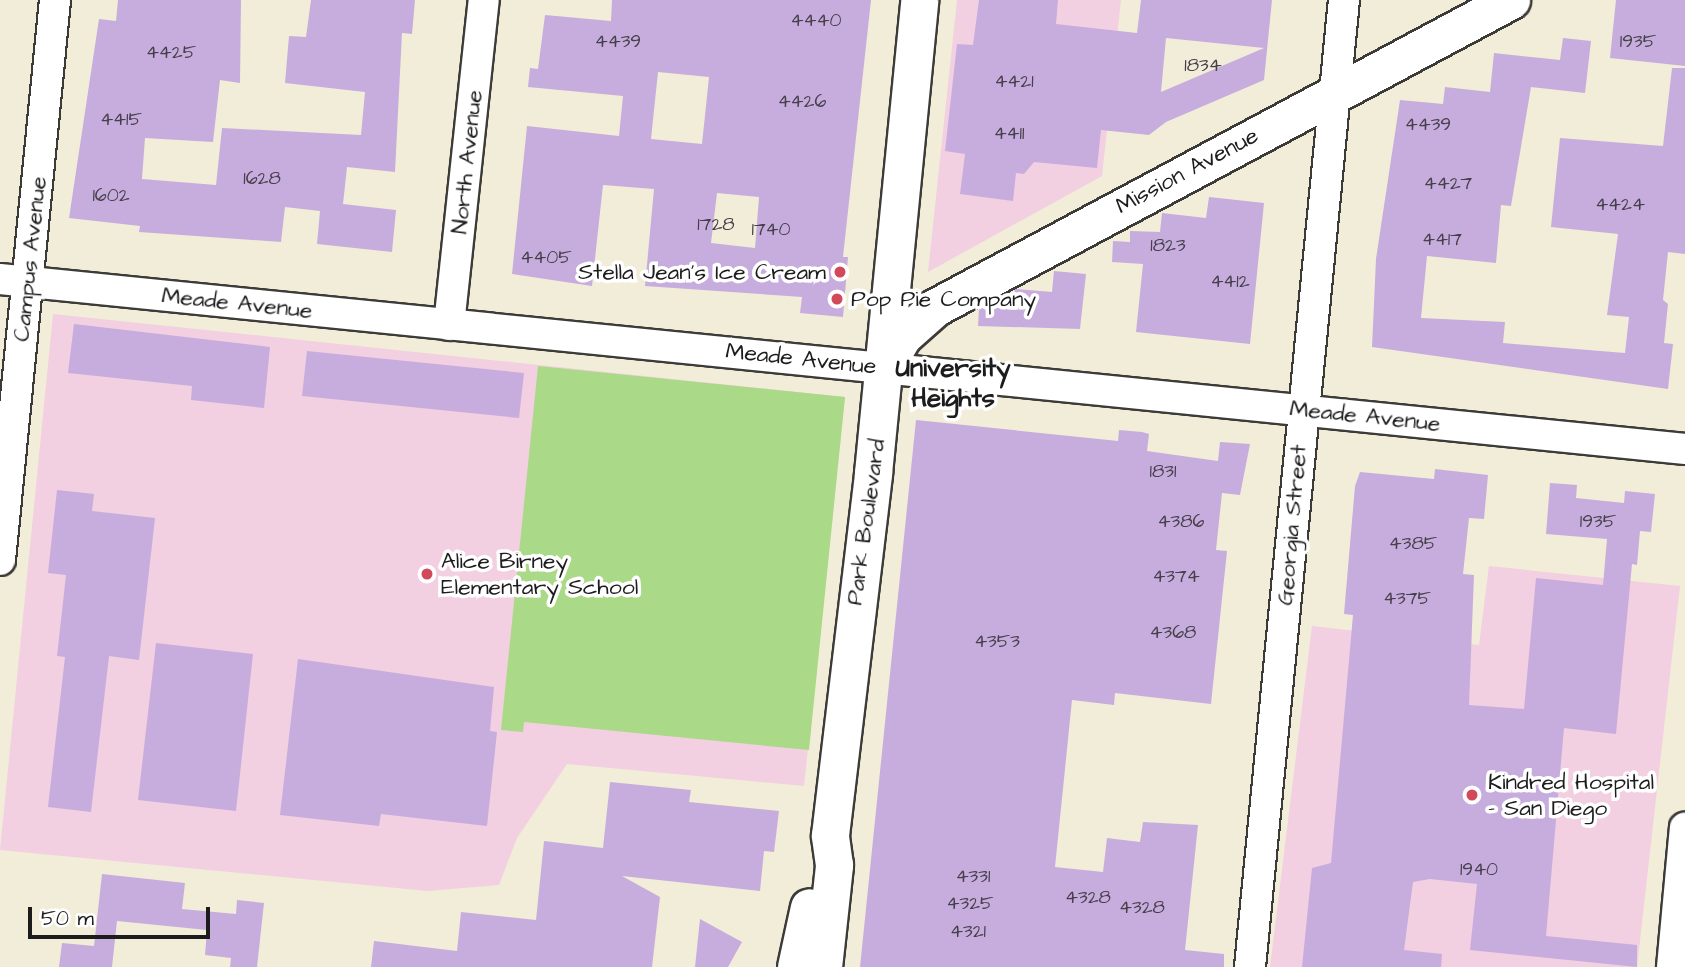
<!DOCTYPE html>
<meta charset="utf-8">
<style>
body{margin:0}
#map{position:relative;width:1685px;height:967px;overflow:hidden;background:#f2edd8;font-family:"Architects Daughter",sans-serif}
div>[style]{position:absolute}
.built>*{inset:0;background:#f2cfe1}
.green>*{inset:0;background:#aad987}
.building>*{inset:0;background:#c7addd}
.roads{filter:drop-shadow(2px 0 #3c3b38) drop-shadow(-2px 0 #3c3b38) drop-shadow(0 2px #3c3b38) drop-shadow(0 -2px #3c3b38)}
.minor>*{height:30px;margin:-15px;padding:0 15px;transform-origin:15px;border-radius:15px;background:#fff}
.major>*{height:37px;margin:-18.5px;padding:0 18.5px;transform-origin:18.5px;border-radius:18.5px;background:#fff}
.dots>*{width:19px;height:19px;translate:-50% -50%;box-sizing:border-box;border:4px solid #fff;border-radius:50%}
span{translate:-50% -50%;white-space:nowrap;text-align:center;line-height:1.15;-webkit-text-stroke:7px #fff;paint-order:stroke}
.number-label{font-size:19px;color:#47404c}
.number-label span{-webkit-text-stroke-width:0}
.street-label{font-size:23px;color:#1c1c1c}
.poi-label{font-size:23px;color:#1c1c1c}
.right{translate:-100% -50%;text-align:right}
.left{translate:0 -50%;text-align:left}
.quarter-label{font-size:26px;color:#1c1c1c;font-weight:700}
.scale{position:absolute;left:28px;top:907px;width:182px;height:32px;box-sizing:border-box;border:4px solid #1c1c1c;border-top:0;padding-left:9px;font-size:21px;line-height:24px;white-space:nowrap;color:#1c1c1c;-webkit-text-stroke:5px #fff;paint-order:stroke}
</style>
<div id="map">
<div class="built">
<div style="clip-path:polygon(957px 0,1121px 0,1102px 176px,928px 272px)"></div>
<div style="clip-path:polygon(53px 314px,845px 397px,804px 786px,567px 764px,517px 838px,499px 885px,428px 891px,0 850px)"></div>
<div style="clip-path:polygon(1489px 566px,1680px 586px,1637px 967px,1270px 967px,1312px 626px,1479px 645px)"></div>
</div>
<div class="green">
<div style="clip-path:polygon(538px 366px,845px 397px,809px 750px,524px 722px,523px 732px,501px 730px)"></div>
</div>
<div class="building">
<div style="clip-path:polygon(118px 0,241px 0,240px 83px,220px 80px,213px 142px,145px 138px,142px 179px,216px 185px,222px 128px,361px 135px,365px 92px,285px 83px,289px 36px,306px 37px,311px 0,415px 0,412px 34px,402px 33px,395px 172px,347px 167px,343px 204px,396px 210px,392px 252px,317px 244px,320px 211px,285px 207px,281px 242px,139px 232px,140px 226px,69px 218px,99px 19px,116px 21px)"></div>
<div style="clip-path:polygon(evenodd,612px 0,871px 0,843px 257px,848px 257px,843px 317px,800px 313px,802px 297px,645px 286px,654px 189px,603px 185px,592px 286px,512px 274px,527px 126px,619px 136px,623px 96px,528px 87px,530px 68px,538px 69px,545px 15px,611px 21px,612px 0,658px 72px,709px 77px,702px 144px,651px 139px,658px 72px,612px 0,717px 193px,759px 197px,755px 248px,711px 243px,717px 193px)"></div>
<div style="clip-path:polygon(evenodd,979px 0,1058px 0,1056px 24px,1137px 33px,1141px 0,1272px 0,1264px 80px,1166px 122px,1149px 135px,1101px 130px,1097px 168px,1034px 162px,1024px 174px,1016px 173px,1013px 201px,960px 194px,965px 154px,945px 151px,957px 44px,973px 45px,979px 0,1166px 38px,1264px 48px,1161px 92px,1166px 38px)"></div>
<div style="clip-path:polygon(1616px 0,1685px 0,1685px 66px,1610px 58px)"></div>
<div style="clip-path:polygon(1563px 38px,1591px 41px,1585px 93px,1531px 87px,1511px 206px,1501px 205px,1496px 263px,1427px 256px,1421px 318px,1505px 322px,1503px 343px,1625px 353px,1629px 317px,1607px 315px,1618px 234px,1551px 227px,1560px 138px,1663px 146px,1672px 68px,1685px 68px,1685px 254px,1668px 252px,1663px 300px,1668px 304px,1664px 343px,1673px 344px,1668px 389px,1372px 347px,1376px 259px,1400px 100px,1443px 104px,1445px 87px,1490px 92px,1494px 53px,1560px 60px)"></div>
<div style="clip-path:polygon(1209px 197px,1264px 203px,1250px 344px,1136px 332px,1143px 264px,1112px 262px,1113px 241px,1130px 242px,1130px 231px,1160px 232px,1162px 213px,1206px 218px)"></div>
<div style="clip-path:polygon(1054px 271px,1086px 274px,1080px 329px,978px 326px,979px 308px,1011px 308px,1015px 289px,1052px 292px)"></div>
<div style="clip-path:polygon(74px 324px,270px 347px,264px 408px,191px 400px,192px 386px,68px 373px)"></div>
<div style="clip-path:polygon(307px 351px,524px 373px,519px 418px,302px 396px)"></div>
<div style="clip-path:polygon(916px 420px,1118px 441px,1119px 430px,1142px 432px,1149px 434px,1147px 451px,1218px 461px,1220px 442px,1250px 444px,1240px 495px,1222px 493px,1216px 550px,1227px 551px,1211px 704px,1115px 693px,1114px 705px,1072px 700px,1055px 867px,1103px 872px,1107px 838px,1140px 842px,1143px 822px,1198px 825px,1185px 950px,1224px 954px,1224px 967px,860px 967px)"></div>
<div style="clip-path:polygon(1435px 469px,1488px 475px,1484px 519px,1469px 518px,1463px 574px,1474px 575px,1469px 705px,1524px 709px,1536px 578px,1603px 585px,1607px 539px,1546px 534px,1550px 483px,1577px 485px,1576px 498px,1624px 503px,1625px 491px,1655px 494px,1651px 532px,1640px 531px,1637px 565px,1632px 564px,1616px 734px,1564px 728px,1546px 936px,1637px 945px,1637px 967px,1470px 950px,1477px 884px,1430px 879px,1413px 882px,1404px 950px,1442px 954px,1441px 967px,1302px 967px,1312px 868px,1331px 863px,1353px 615px,1344px 614px,1355px 486px,1360px 472px,1434px 479px)"></div>
<div style="clip-path:polygon(57px 490px,94px 494px,92px 511px,155px 518px,139px 660px,109px 656px,91px 812px,48px 807px,65px 657px,57px 656px,66px 575px,48px 573px)"></div>
<div style="clip-path:polygon(156px 643px,253px 654px,236px 811px,138px 800px)"></div>
<div style="clip-path:polygon(298px 659px,494px 687px,490px 731px,497px 732px,487px 826px,381px 814px,379px 826px,280px 815px)"></div>
<div style="clip-path:polygon(610px 782px,691px 790px,689px 802px,779px 811px,774px 852px,764px 851px,760px 891px,622px 876px,660px 897px,652px 967px,371px 967px,374px 941px,457px 951px,461px 912px,536px 920px,544px 841px,603px 848px)"></div>
<div style="clip-path:polygon(102px 874px,185px 883px,182px 909px,236px 914px,237px 900px,264px 903px,257px 967px,230px 967px,231px 958px,205px 955px,207px 930px,117px 921px,112px 967px,59px 967px,62px 943px,94px 946px)"></div>
<div style="clip-path:polygon(700px 919px,742px 942px,728px 967px,695px 967px)"></div>
</div>
<div class="roads">
<div class="minor">
<div style="left:0;top:279px;width:1694px;rotate:5.76deg"></div>
<div style="left:449px;top:325px;width:327px;rotate:-83.9deg"></div>
<div style="left:0;top:560px;width:563px;rotate:-84.39deg"></div>
<div style="left:1250px;top:967px;width:972px;rotate:-84.45deg"></div>
<div style="left:1672px;top:967px;width:140px;rotate:-84.7deg"></div>
</div>
<div class="major">
<div style="left:885px;top:366px;width:35px;rotate:-59deg"></div>
<div style="left:903px;top:336px;width:44px;rotate:-41.3deg"></div>
<div style="left:936px;top:307px;width:652px;rotate:-28.1deg"></div>
<div style="left:796px;top:967px;width:61px;rotate:-77.8deg"></div>
<div style="left:823px;top:967px;width:103px;rotate:-83.8deg"></div>
<div style="left:834px;top:865px;width:30px;rotate:-98deg"></div>
<div style="left:830px;top:835px;width:365px;rotate:-83.2deg"></div>
<div style="left:873px;top:473px;width:475px;rotate:-84.4deg"></div>
</div>
</div>
<div class="dots">
<div style="left:840px;top:272px;background:#d1495b"></div>
<div style="left:837px;top:299px;background:#d1495b"></div>
<div style="left:427px;top:574px;background:#d1495b"></div>
<div style="left:1472px;top:795px;background:#d1495b"></div>
</div>
<div class="number-label">
<span style="left:816px;top:21px">4440</span>
<span style="left:618px;top:42px">4439</span>
<span style="left:1638px;top:42px">1935</span>
<span style="left:171px;top:53px">4425</span>
<span style="left:1203px;top:66px">1834</span>
<span style="left:1014px;top:82px">4421</span>
<span style="left:802px;top:102px">4426</span>
<span style="left:121px;top:120px">4415</span>
<span style="left:1428px;top:125px">4439</span>
<span style="left:1009px;top:134px">4411</span>
<span style="left:262px;top:179px">1628</span>
<span style="left:1448px;top:184px">4427</span>
<span style="left:111px;top:196px">1602</span>
<span style="left:1620px;top:205px">4424</span>
<span style="left:716px;top:225px">1728</span>
<span style="left:771px;top:230px">1740</span>
<span style="left:1442px;top:240px">4417</span>
<span style="left:1168px;top:246px">1823</span>
<span style="left:546px;top:258px">4405</span>
<span style="left:1230px;top:282px">4412</span>
<span style="left:1163px;top:472px">1831</span>
<span style="left:1181px;top:522px">4386</span>
<span style="left:1598px;top:522px">1935</span>
<span style="left:1413px;top:544px">4385</span>
<span style="left:1176px;top:577px">4374</span>
<span style="left:1407px;top:599px">4375</span>
<span style="left:1173px;top:633px">4368</span>
<span style="left:997px;top:642px">4353</span>
<span style="left:1479px;top:870px">1940</span>
<span style="left:973px;top:877px">4331</span>
<span style="left:1088px;top:898px">4328</span>
<span style="left:970px;top:904px">4325</span>
<span style="left:1142px;top:908px">4328</span>
<span style="left:968px;top:932px">4321</span>
</div>
<div class="street-label">
<span style="left:467px;top:162px;rotate:-84deg">North Avenue</span>
<span style="left:1187px;top:171px;rotate:-28deg">Mission Avenue</span>
<span style="left:30px;top:259px;rotate:-84deg">Campus Avenue</span>
<span style="left:237px;top:303px;rotate:6deg">Meade Avenue</span>
<span style="left:801px;top:359px;rotate:6deg">Meade Avenue</span>
<span style="left:1365px;top:416px;rotate:6deg">Meade Avenue</span>
<span style="left:866px;top:522px;rotate:-82deg">Park Boulevard</span>
<span style="left:1292px;top:525px;rotate:-85deg">Georgia Street</span>
</div>
<div class="poi-label">
<span class="right" style="left:826px;top:272px">Stella Jean’s Ice Cream</span>
<span class="left" style="left:851px;top:299px">Pop Pie Company</span>
<span class="left" style="left:441px;top:574px">Alice Birney<br>Elementary School</span>
<span class="left" style="left:1488px;top:795px">Kindred Hospital<br>- San Diego</span>
</div>
<div class="quarter-label">
<span style="left:953px;top:384px">University<br>Heights</span>
</div>
<div class="scale">50 m</div>
</div>
